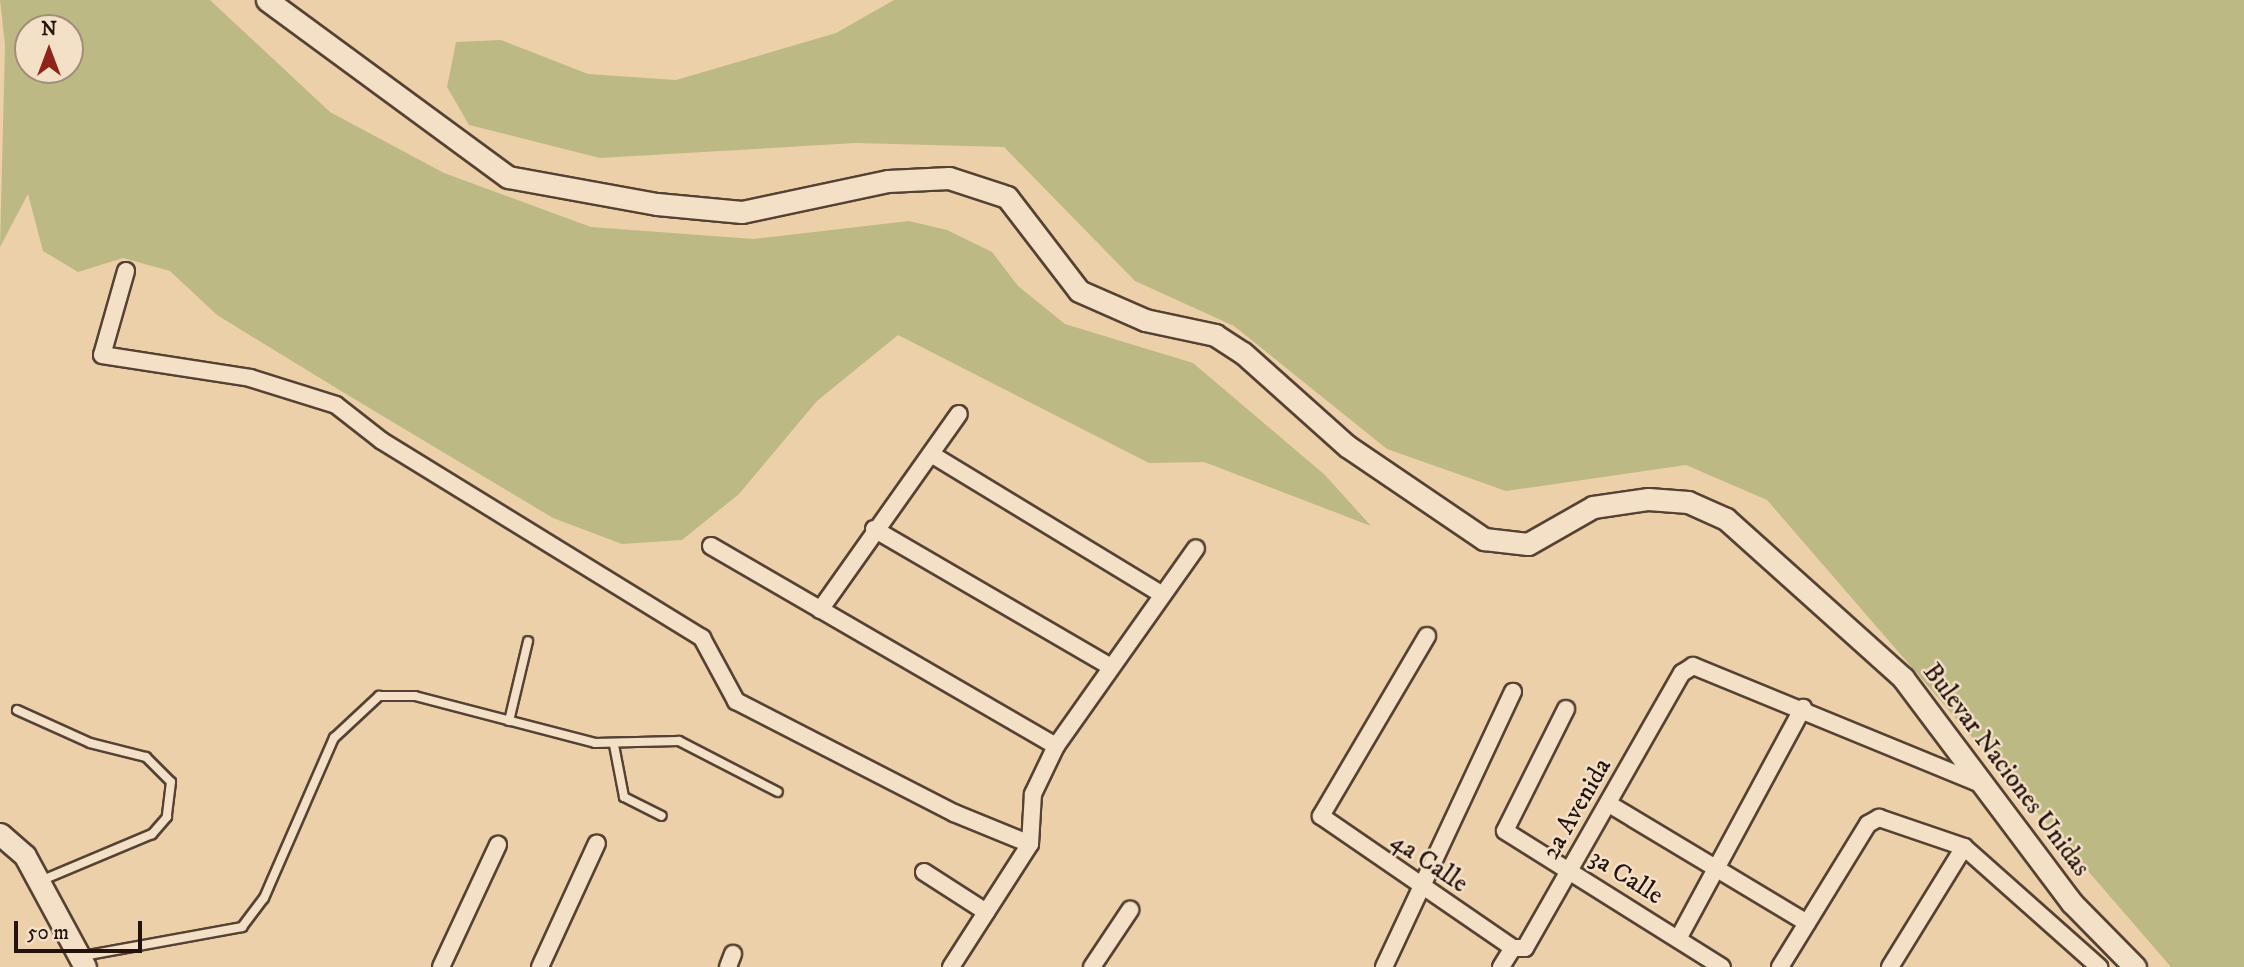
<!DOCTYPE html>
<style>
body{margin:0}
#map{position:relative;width:2244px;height:967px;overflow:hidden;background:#ecd0a9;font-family:"IM FELL DW Pica",serif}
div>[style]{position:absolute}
.green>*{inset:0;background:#bdb984}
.roads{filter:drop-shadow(2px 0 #564233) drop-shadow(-2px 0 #564233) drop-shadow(0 2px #564233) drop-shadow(0 -2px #564233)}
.lane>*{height:8px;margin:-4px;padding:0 4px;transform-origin:4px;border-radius:4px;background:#f3e0c7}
.street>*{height:16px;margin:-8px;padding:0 8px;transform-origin:8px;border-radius:8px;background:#f3e0c7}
.secondary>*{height:21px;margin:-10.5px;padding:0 10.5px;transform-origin:10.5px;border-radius:10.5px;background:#f3e0c7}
span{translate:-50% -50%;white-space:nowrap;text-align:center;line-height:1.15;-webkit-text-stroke:5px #f3e0c7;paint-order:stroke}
.street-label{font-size:26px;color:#24120c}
.north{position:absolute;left:14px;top:14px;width:70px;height:70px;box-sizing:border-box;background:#f3e0c7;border:2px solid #a08e7c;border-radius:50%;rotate:0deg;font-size:19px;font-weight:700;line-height:28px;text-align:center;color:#24120c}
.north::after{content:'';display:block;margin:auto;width:24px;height:32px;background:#8f2418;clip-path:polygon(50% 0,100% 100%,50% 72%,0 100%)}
.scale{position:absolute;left:14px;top:921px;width:128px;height:32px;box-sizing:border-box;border:4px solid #24120c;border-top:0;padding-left:9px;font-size:21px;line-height:24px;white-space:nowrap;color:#24120c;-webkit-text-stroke:5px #f3e0c7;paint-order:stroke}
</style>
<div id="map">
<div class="green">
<div style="clip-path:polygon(evenodd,0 0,210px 0,330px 112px,444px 173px,591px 227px,754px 239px,909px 221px,947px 230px,992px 252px,1018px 286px,1065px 324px,1193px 363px,1325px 475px,1371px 526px,1204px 462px,1149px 463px,898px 335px,817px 401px,739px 494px,682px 540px,622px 544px,553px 518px,346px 394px,217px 315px,170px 271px,123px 258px,78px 272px,43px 251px,28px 194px,0 247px,5px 45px,0 0,28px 28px,70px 28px,70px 70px,28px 70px,28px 28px)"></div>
<div style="clip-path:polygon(894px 0,2244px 0,2244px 967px,2171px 967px,1767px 500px,1686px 465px,1506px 491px,1387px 449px,1234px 326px,1135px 281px,1004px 147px,856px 143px,600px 158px,469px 125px,447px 87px,456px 42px,501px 40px,588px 74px,676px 80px,836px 33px)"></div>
</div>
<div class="roads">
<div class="lane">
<div style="left:17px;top:710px;width:80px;rotate:24.3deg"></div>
<div style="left:90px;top:743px;width:58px;rotate:14deg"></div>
<div style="left:146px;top:757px;width:35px;rotate:45deg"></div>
<div style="left:171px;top:782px;width:35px;rotate:97deg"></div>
<div style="left:167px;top:817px;width:23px;rotate:131deg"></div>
<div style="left:152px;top:834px;width:121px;rotate:157.2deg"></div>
<div style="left:509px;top:721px;width:82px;rotate:-76.6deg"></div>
<div style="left:614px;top:745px;width:53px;rotate:79.1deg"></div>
<div style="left:624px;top:797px;width:42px;rotate:26.6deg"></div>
<div style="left:83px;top:956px;width:162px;rotate:-10.3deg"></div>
<div style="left:242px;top:927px;width:36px;rotate:-53deg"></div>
<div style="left:264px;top:898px;width:175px;rotate:-66.4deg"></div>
<div style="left:334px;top:738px;width:62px;rotate:-43deg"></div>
<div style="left:379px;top:696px;width:36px"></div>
<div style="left:415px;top:696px;width:186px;rotate:14.6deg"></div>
<div style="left:595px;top:743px;width:84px;rotate:-1.4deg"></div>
<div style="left:679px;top:741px;width:111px;rotate:27.3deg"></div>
</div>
<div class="street">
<div style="left:126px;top:271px;width:87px;rotate:105.9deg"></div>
<div style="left:102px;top:355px;width:150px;rotate:8.8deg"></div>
<div style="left:250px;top:378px;width:90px;rotate:17.4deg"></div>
<div style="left:336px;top:405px;width:58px;rotate:38deg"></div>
<div style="left:382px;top:441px;width:376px;rotate:31.6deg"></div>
<div style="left:702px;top:638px;width:72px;rotate:61.6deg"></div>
<div style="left:736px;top:701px;width:245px;rotate:27.2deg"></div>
<div style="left:954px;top:813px;width:82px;rotate:22.2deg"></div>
<div style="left:931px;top:454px;width:268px;rotate:31.3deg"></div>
<div style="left:874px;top:529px;width:272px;rotate:30.2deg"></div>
<div style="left:711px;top:546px;width:399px;rotate:30.1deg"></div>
<div style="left:820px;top:610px;width:240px;rotate:-54.7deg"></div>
<div style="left:1427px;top:636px;width:209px;rotate:120.5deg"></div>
<div style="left:1321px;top:816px;width:233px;rotate:34.5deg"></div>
<div style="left:1566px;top:709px;width:136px;rotate:116.6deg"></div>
<div style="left:1505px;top:831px;width:256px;rotate:32.1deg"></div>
<div style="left:1609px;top:804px;width:231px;rotate:31deg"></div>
<div style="left:924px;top:872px;width:74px;rotate:32.8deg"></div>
<div style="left:1678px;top:939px;width:263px;rotate:-61.6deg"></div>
<div style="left:441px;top:967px;width:135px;rotate:-65deg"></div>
<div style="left:540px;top:967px;width:136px;rotate:-65.3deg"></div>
<div style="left:728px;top:967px;width:14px;rotate:-69deg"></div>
<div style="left:951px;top:967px;width:146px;rotate:-57.3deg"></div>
<div style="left:1030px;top:844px;width:50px;rotate:-86.6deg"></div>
<div style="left:1033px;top:794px;width:53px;rotate:-64.4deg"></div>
<div style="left:1056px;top:746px;width:242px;rotate:-54.7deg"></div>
<div style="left:1092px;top:967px;width:69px;rotate:-56.3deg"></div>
<div style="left:1384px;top:967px;width:304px;rotate:-64.9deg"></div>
<div style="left:1501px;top:967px;width:22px;rotate:-58deg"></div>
<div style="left:1513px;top:948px;width:12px"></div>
<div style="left:1525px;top:948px;width:317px;rotate:-60.3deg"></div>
<div style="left:1682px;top:673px;width:13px;rotate:-32deg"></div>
<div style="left:1693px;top:666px;width:317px;rotate:22.3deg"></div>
<div style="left:1780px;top:967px;width:168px;rotate:-58.4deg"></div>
<div style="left:1868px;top:824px;width:13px;rotate:-29deg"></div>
<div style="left:1879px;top:818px;width:90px;rotate:18.8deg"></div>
<div style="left:1964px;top:847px;width:181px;rotate:41.6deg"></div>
<div style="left:1890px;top:967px;width:141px;rotate:-58.3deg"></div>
</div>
<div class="secondary">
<div style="left:267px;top:0;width:299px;rotate:36.3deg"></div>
<div style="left:508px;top:177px;width:151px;rotate:10.3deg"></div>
<div style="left:657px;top:204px;width:85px;rotate:5.4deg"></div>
<div style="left:742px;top:212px;width:149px;rotate:-12deg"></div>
<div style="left:888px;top:181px;width:61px;rotate:-2.8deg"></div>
<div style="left:949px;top:178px;width:61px;rotate:18.1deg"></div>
<div style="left:1007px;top:197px;width:118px;rotate:52.5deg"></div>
<div style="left:1079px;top:291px;width:72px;rotate:23.7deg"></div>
<div style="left:1145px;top:320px;width:72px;rotate:12.1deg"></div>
<div style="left:1215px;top:335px;width:33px;rotate:33deg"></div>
<div style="left:1243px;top:353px;width:140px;rotate:41.8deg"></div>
<div style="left:1347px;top:446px;width:166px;rotate:34.2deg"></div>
<div style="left:1484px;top:539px;width:44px;rotate:6.5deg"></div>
<div style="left:1528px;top:544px;width:75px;rotate:-29.6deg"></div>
<div style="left:1593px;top:507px;width:56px;rotate:-8.3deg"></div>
<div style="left:1648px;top:499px;width:40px;rotate:4.3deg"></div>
<div style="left:1688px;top:502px;width:42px;rotate:24.1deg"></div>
<div style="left:1726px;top:519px;width:238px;rotate:41.9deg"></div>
<div style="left:1903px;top:678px;width:281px;rotate:53.1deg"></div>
<div style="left:2072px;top:903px;width:90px;rotate:45.5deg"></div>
<div style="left:0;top:834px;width:33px;rotate:41deg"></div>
<div style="left:25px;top:856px;width:126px;rotate:61.6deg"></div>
</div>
</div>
<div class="street-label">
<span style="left:2006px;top:770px;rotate:53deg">Bulevar Naciones Unidas</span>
<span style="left:1577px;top:809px;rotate:-60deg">2a Avenida</span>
<span style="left:1429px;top:863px;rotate:34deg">4a Calle</span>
<span style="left:1626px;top:877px;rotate:32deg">3a Calle</span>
</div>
<div class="north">N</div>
<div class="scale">50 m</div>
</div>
